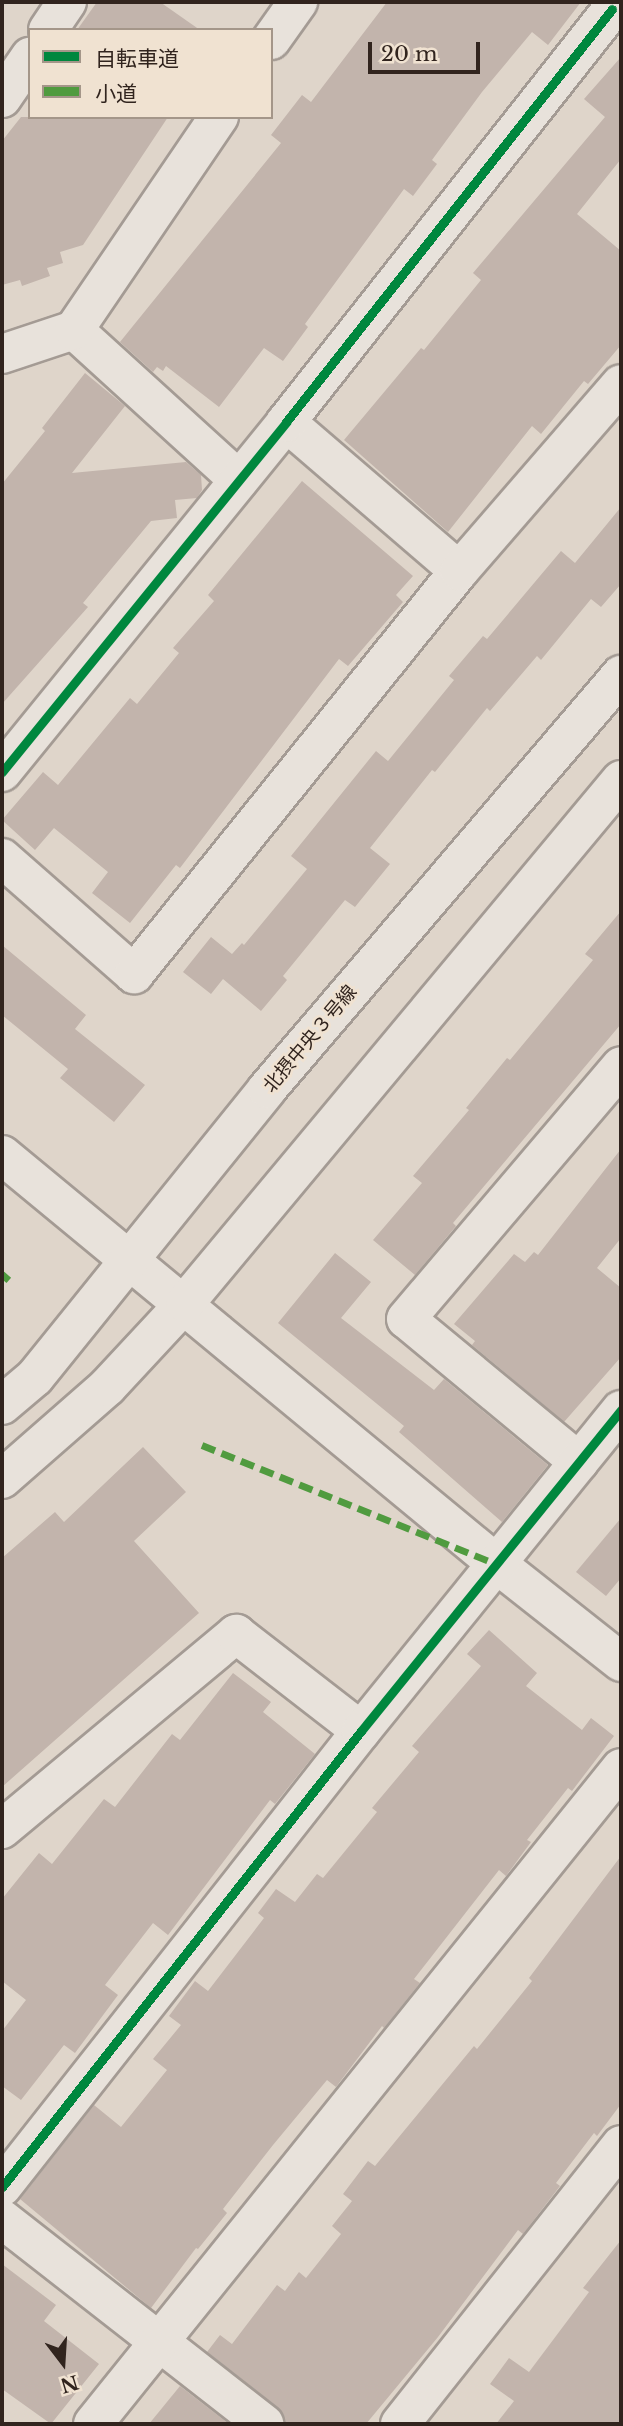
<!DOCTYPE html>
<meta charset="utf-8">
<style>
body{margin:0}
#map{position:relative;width:623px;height:2426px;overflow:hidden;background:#dfd5ca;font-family:"Libre Baskerville","Noto Sans JP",serif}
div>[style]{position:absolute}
.building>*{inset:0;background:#c2b4ac}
.roads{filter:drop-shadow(2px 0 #a49b94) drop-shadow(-2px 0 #a49b94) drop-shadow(0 2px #a49b94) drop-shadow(0 -2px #a49b94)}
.minor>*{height:38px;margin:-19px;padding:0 19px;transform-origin:19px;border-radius:19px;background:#e8e2db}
.quiet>*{height:7px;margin-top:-3.5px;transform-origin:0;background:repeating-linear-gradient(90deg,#509b3f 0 14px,transparent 0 21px)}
.cycleway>*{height:9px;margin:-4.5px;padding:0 4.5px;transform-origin:4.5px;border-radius:4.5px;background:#00873e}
span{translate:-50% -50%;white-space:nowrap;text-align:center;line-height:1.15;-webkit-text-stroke:5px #f0e2d1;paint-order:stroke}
.street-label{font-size:19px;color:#31241e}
.frame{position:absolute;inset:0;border:4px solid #31241e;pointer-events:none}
.legend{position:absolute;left:28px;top:28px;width:245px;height:91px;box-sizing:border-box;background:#f0e2d1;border:2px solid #a49689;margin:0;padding:9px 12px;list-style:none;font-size:21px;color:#31241e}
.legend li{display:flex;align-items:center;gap:14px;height:35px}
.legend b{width:35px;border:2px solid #a49689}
.north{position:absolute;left:28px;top:2328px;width:70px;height:70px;-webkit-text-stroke:5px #f0e2d1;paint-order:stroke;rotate:163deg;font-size:19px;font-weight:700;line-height:28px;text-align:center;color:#31241e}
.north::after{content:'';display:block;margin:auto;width:24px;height:32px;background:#31241e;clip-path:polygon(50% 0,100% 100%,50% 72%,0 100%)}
.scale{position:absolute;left:368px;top:42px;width:112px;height:32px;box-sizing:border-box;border:4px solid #31241e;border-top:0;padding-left:9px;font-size:21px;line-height:24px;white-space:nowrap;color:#31241e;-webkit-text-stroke:5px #f0e2d1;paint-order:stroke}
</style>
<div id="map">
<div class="building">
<div style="clip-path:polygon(97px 2px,160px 2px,200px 30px,77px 30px)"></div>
<div style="clip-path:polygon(387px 2px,581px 2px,548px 45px,532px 32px,482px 92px,432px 160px,437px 164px,413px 196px,404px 189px,305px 324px,308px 327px,283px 361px,264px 348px,219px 407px,166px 366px,163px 371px,157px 367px,153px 372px,120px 342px,281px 143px,271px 135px,302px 95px,311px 102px)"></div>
<div style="clip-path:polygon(621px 57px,621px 159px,577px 214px,621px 251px,621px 345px,588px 384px,584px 381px,541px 434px,532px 426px,448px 532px,344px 440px,421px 348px,424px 350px,481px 280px,473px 273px,605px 117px,584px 99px)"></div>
<div style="clip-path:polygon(21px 117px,168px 117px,83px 245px,60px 252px,63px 263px,47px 268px,50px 276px,22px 286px,20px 280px,2px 285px,2px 141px)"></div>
<div style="clip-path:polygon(85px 373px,125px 406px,72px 473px,186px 462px,201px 475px,202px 490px,197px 498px,175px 500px,177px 518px,151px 521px,83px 603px,88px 607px,2px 704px,2px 484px,45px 431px,42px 428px)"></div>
<div style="clip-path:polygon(302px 481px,413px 576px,396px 595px,403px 602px,348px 666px,339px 659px,180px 868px,176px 865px,130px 923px,92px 893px,108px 872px,54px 828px,35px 850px,2px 820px,43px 772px,58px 785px,130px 698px,137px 704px,179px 653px,173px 648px,214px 601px,208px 595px)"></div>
<div style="clip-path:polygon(621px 507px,621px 584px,601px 607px,591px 599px,541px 660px,537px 656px,490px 711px,487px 708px,435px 772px,432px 770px,370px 848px,390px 864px,355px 907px,345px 900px,283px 976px,287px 980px,261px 1011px,223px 979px,211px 994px,183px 972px,211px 937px,232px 954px,242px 943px,244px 945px,307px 869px,291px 856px,376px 751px,388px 761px,454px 680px,449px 676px,483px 636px,487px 639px,561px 551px,575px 563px)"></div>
<div style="clip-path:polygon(621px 911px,621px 1024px,453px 1223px,456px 1226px,415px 1275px,373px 1240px,422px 1183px,413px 1176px,469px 1110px,466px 1108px,507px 1058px,510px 1060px,593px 960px,585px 954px)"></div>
<div style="clip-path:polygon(2px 945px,86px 1015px,75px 1029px,145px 1085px,114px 1122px,60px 1078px,68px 1069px,2px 1015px)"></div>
<div style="clip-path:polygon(621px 1149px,621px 1238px,597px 1268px,621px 1288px,621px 1357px,564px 1422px,472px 1345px,475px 1341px,454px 1324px,514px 1254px,525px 1262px,534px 1252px,538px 1255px)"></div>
<div style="clip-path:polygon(335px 1253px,371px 1282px,341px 1318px,434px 1390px,444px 1379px,548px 1465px,502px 1522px,399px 1432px,404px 1426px,278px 1323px)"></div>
<div style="clip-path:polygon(143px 1447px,186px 1492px,134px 1541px,199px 1613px,2px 1787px,2px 1558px,55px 1512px,64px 1522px)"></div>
<div style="clip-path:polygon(621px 1518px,621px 1578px,606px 1596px,576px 1572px)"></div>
<div style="clip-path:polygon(489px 1630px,537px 1673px,526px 1686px,582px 1730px,591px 1718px,614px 1736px,572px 1791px,568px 1788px,527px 1840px,531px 1842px,506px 1876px,499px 1870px,414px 1979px,420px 1983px,384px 2028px,382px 2026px,336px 2087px,327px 2080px,273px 2145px,223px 2209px,227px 2213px,198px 2249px,196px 2248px,151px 2308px,20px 2199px,94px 2105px,121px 2127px,167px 2070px,153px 2059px,181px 2025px,169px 2016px,195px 1981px,208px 1991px,264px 1918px,258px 1913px,276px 1889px,295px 1902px,317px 1874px,323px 1878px,377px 1812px,372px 1808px,419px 1752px,412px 1746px,481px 1666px,467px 1654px)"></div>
<div style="clip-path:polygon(233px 1673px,271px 1702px,263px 1712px,315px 1754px,275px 1804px,270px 1800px,168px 1935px,153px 1923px,105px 1985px,118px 1995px,75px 2053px,64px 2045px,21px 2100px,2px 2086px,2px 2031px,26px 2000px,2px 1981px,2px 1899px,39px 1853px,52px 1864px,104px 1799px,115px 1807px,172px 1734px,180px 1740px)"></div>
<div style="clip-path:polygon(621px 1856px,621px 2104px,597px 2136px,594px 2133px,556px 2183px,560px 2186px,523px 2234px,518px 2230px,438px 2337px,366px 2424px,285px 2424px,277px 2407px,207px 2352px,220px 2335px,232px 2344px,277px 2285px,285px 2291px,299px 2272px,306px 2278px,341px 2234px,332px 2226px,352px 2201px,343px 2194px,368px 2161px,375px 2166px,474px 2046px,477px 2049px,532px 1981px,529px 1978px)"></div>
<div style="clip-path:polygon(621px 2240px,621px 2424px,496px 2424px,514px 2401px,490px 2384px,509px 2358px,529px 2372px,589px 2292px,583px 2288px)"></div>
<div style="clip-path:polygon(2px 2264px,56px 2305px,44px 2321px,99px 2364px,51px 2424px,2px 2389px)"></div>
<div style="clip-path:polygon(180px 2386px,229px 2424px,149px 2424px)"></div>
</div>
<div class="roads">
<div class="minor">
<div style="left:48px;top:30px;width:34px;rotate:-56deg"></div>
<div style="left:271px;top:40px;width:47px;rotate:-54.6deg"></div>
<div style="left:2px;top:98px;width:50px;rotate:-55.7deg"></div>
<div style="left:74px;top:330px;width:223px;rotate:42.3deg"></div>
<div style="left:2px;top:354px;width:76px;rotate:-18.4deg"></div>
<div style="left:74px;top:330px;width:258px;rotate:-55.8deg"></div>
<div style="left:286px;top:422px;width:228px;rotate:40.7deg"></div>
<div style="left:2px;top:772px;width:451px;rotate:-50.9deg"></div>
<div style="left:286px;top:422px;width:526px;rotate:-51.71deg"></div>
<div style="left:2px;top:858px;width:176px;rotate:41.3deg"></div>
<div style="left:134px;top:974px;width:518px;rotate:-51.12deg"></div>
<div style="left:459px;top:571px;width:247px;rotate:-49.1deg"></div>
<div style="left:2px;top:1155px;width:642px;rotate:39.57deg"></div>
<div style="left:497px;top:1564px;width:158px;rotate:38.3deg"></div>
<div style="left:2px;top:1405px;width:43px;rotate:-40.3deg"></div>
<div style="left:35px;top:1377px;width:370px;rotate:-51.1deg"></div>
<div style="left:267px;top:1089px;width:545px;rotate:-49.47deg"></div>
<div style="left:579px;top:1462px;width:224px;rotate:-140.4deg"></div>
<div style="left:406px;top:1319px;width:332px;rotate:-49.6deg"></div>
<div style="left:2px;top:1479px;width:140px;rotate:-41.2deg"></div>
<div style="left:107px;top:1387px;width:115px;rotate:-47.1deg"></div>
<div style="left:185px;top:1303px;width:681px;rotate:-50.18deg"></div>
<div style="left:2px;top:1829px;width:305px;rotate:-39.8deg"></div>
<div style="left:236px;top:1634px;width:158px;rotate:37.8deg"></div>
<div style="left:2px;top:2187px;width:580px;rotate:-51.79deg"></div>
<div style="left:361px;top:1731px;width:413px;rotate:-51deg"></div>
<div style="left:2px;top:2219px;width:333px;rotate:38deg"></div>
<div style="left:93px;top:2424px;width:842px;rotate:-51.17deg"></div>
<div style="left:400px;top:2424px;width:356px;rotate:-51.6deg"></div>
</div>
</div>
<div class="quiet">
<div style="left:2px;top:1274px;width:9px;rotate:41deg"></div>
<div style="left:202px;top:1445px;width:318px;rotate:22deg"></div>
</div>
<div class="cycleway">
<div style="left:2px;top:772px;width:451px;rotate:-50.9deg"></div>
<div style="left:286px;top:422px;width:526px;rotate:-51.71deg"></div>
<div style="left:2px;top:2187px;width:580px;rotate:-51.79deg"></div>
<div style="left:361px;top:1731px;width:413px;rotate:-51deg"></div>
</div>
<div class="street-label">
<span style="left:310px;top:1039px;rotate:-50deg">北摂中央３号線</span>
</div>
<div class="frame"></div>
<ul class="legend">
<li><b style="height:9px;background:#00873e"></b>自転車道</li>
<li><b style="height:9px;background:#509b3f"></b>小道</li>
</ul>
<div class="north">N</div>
<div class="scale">20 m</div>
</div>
